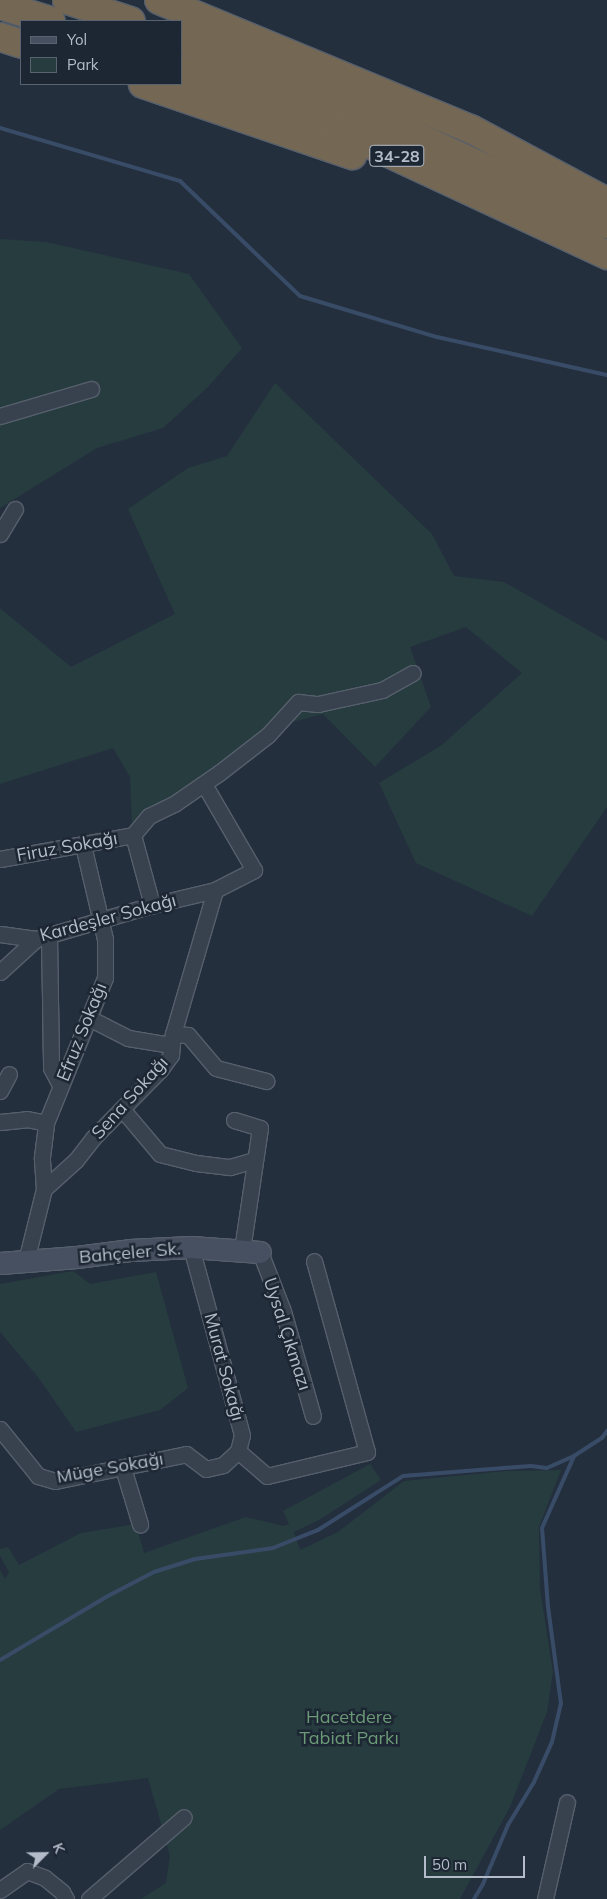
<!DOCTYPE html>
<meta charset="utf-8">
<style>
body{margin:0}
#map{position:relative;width:607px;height:1899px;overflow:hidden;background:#242f3e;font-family:Mulish,sans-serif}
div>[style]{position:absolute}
.green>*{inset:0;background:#263c3f}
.stream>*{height:4px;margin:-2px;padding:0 2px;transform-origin:2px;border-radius:2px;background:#394c67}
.roads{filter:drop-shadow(1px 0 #565f6c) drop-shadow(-1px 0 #565f6c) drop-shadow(0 1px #565f6c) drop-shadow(0 -1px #565f6c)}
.street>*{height:15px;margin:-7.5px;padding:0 7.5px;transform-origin:7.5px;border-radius:7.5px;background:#38414e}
.secondary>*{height:21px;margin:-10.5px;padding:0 10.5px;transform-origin:10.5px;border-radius:10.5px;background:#465061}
.highway>*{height:28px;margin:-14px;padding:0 14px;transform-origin:14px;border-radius:14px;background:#746855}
span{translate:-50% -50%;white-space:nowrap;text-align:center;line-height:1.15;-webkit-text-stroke:5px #1d2633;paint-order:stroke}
.shield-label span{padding:1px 4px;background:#1d2633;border:1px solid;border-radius:4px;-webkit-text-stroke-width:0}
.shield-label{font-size:16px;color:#b4bcc9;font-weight:700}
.street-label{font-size:18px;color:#b4bcc9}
.park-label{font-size:18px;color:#6b9a76}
.legend{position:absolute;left:20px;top:20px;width:162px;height:65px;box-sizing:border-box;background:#1d2633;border:1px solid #59626f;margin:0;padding:6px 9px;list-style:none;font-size:15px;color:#b4bcc9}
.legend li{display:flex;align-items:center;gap:10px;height:25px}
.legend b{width:25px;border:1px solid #59626f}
.north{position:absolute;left:20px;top:1829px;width:50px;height:50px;-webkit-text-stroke:4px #1d2633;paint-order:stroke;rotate:67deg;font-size:14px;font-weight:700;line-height:20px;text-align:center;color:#b4bcc9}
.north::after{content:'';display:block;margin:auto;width:18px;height:22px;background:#b4bcc9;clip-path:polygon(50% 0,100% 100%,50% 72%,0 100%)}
.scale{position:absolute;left:424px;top:1856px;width:101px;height:22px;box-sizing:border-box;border:2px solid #b4bcc9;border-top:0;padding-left:6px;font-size:15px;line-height:18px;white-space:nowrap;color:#b4bcc9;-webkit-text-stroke:4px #1d2633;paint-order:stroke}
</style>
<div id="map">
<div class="green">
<div style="clip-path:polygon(0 239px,46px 242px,189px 274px,242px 348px,208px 387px,163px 428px,97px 448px,0 508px)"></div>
<div style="clip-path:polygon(275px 383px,432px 534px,454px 576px,504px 582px,607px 641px,607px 807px,532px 916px,416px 863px,379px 783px,442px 745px,522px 673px,466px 627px,410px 647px,431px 707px,375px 767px,323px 714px,262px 730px,214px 769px,132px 827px,130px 777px,113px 748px,0 784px,0 608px,71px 667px,175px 614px,128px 509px,188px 468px,227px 456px)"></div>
<div style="clip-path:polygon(73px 1271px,90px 1284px,156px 1272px,188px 1388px,160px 1410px,76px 1432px,38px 1377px,0 1332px,0 1284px)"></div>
<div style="clip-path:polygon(370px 1464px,381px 1480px,319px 1520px,294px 1532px,300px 1550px,338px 1532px,404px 1481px,506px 1471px,561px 1470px,539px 1527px,540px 1589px,553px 1672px,547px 1712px,510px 1807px,460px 1899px,141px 1899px,166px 1883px,170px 1856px,148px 1778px,59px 1789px,0 1830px,0 1570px,5px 1579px,9px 1573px,0 1555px,0 1549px,8px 1547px,19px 1565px,81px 1533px,136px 1524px,144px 1553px,246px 1517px,284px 1526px,289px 1524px,283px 1511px)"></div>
</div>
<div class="stream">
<div style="left:0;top:128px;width:188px;rotate:16.4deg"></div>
<div style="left:180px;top:181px;width:166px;rotate:43.8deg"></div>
<div style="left:300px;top:296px;width:143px;rotate:16.7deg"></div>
<div style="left:437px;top:337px;width:174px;rotate:12.6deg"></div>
<div style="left:0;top:1660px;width:123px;rotate:-30.7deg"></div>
<div style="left:106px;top:1597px;width:54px;rotate:-27.5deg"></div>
<div style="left:154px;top:1572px;width:43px;rotate:-17.6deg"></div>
<div style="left:195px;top:1559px;width:79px;rotate:-8deg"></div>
<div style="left:273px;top:1548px;width:48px;rotate:-21.8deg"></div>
<div style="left:318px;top:1530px;width:101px;rotate:-32.4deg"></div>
<div style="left:403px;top:1476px;width:128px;rotate:-4.5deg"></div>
<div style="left:531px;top:1466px;width:16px;rotate:7deg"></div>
<div style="left:547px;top:1468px;width:30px;rotate:-24deg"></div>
<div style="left:474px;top:1899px;width:17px;rotate:-59deg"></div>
<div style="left:483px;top:1884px;width:64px;rotate:-67deg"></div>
<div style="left:508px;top:1825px;width:50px;rotate:-58.8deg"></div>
<div style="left:534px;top:1782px;width:44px;rotate:-65.8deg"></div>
<div style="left:552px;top:1742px;width:39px;rotate:-77deg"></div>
<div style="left:561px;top:1704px;width:98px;rotate:-97.6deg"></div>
<div style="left:548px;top:1607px;width:79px;rotate:-94.3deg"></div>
<div style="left:542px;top:1528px;width:79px;rotate:-66deg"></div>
<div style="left:574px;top:1456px;width:33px;rotate:-33deg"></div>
<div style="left:602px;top:1438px;width:9px;rotate:-54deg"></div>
</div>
<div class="roads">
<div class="street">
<div style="left:0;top:416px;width:95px;rotate:-16.5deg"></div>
<div style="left:0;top:534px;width:29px;rotate:-59deg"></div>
<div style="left:133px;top:835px;width:25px;rotate:-50deg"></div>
<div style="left:149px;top:816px;width:28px;rotate:-26deg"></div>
<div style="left:174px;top:804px;width:55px;rotate:-34.6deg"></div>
<div style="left:219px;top:773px;width:62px;rotate:-37.8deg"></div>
<div style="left:268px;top:735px;width:45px;rotate:-47.7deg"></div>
<div style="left:298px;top:702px;width:20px;rotate:6deg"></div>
<div style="left:318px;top:704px;width:66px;rotate:-12.3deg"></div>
<div style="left:382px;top:690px;width:35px;rotate:-29deg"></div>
<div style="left:133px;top:835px;width:73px;rotate:74.8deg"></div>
<div style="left:0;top:859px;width:135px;rotate:-10.2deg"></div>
<div style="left:0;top:934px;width:36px;rotate:8deg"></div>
<div style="left:36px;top:939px;width:121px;rotate:-16.3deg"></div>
<div style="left:152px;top:905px;width:65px;rotate:-13.4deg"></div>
<div style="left:215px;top:890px;width:44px;rotate:-27.1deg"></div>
<div style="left:254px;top:870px;width:99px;rotate:-120.2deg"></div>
<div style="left:49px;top:935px;width:133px;rotate:89.1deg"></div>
<div style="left:51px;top:1068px;width:19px;rotate:62deg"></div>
<div style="left:0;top:972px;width:49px;rotate:-42.5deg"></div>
<div style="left:89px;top:1018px;width:44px;rotate:27.1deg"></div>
<div style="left:128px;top:1038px;width:44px;rotate:9.2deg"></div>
<div style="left:173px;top:1034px;width:15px;rotate:4deg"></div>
<div style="left:188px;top:1035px;width:43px;rotate:49.7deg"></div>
<div style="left:216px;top:1068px;width:52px;rotate:14.6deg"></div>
<div style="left:0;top:1091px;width:19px;rotate:-62deg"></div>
<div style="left:122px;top:1109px;width:59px;rotate:49.8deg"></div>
<div style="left:160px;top:1154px;width:37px;rotate:14deg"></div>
<div style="left:196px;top:1163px;width:34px;rotate:7deg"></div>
<div style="left:230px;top:1167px;width:26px;rotate:-16deg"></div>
<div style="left:234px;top:1120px;width:27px;rotate:17deg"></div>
<div style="left:260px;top:1128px;width:123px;rotate:98.4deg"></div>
<div style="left:0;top:1122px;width:27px;rotate:-6deg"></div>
<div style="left:27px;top:1119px;width:19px;rotate:12deg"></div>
<div style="left:44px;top:1189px;width:32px;rotate:-94deg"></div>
<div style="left:42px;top:1157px;width:34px;rotate:-83deg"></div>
<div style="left:46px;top:1123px;width:157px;rotate:-67.9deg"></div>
<div style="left:105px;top:978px;width:39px;rotate:-90deg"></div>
<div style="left:105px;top:939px;width:97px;rotate:-103.2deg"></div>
<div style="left:260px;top:1252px;width:63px;rotate:68.7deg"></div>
<div style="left:283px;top:1311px;width:109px;rotate:74.1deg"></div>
<div style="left:26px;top:1261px;width:74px;rotate:-76deg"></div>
<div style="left:44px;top:1189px;width:43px;rotate:-42.2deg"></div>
<div style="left:76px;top:1160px;width:28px;rotate:-52deg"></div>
<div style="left:93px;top:1138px;width:95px;rotate:-45.4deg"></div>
<div style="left:160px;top:1070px;width:19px;rotate:-54deg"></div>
<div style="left:171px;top:1055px;width:21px;rotate:-85deg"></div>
<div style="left:173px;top:1034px;width:150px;rotate:-73.7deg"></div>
<div style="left:0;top:1429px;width:60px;rotate:51deg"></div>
<div style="left:38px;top:1476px;width:18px;rotate:16deg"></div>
<div style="left:55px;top:1481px;width:134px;rotate:-11.6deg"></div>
<div style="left:186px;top:1454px;width:25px;rotate:37deg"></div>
<div style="left:206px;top:1469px;width:17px;rotate:-13deg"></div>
<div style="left:223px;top:1465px;width:21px;rotate:-43deg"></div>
<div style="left:238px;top:1451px;width:16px;rotate:-76deg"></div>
<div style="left:242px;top:1435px;width:195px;rotate:-105.2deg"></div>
<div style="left:238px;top:1451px;width:38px;rotate:41deg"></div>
<div style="left:267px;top:1476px;width:103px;rotate:-13.5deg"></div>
<div style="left:367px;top:1452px;width:198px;rotate:-105.5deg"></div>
<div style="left:123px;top:1468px;width:59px;rotate:73.1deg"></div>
<div style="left:0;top:1890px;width:33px;rotate:-35deg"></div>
<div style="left:27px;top:1871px;width:19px;rotate:21deg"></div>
<div style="left:45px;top:1878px;width:22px;rotate:39deg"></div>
<div style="left:62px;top:1892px;width:8px;rotate:60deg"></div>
<div style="left:89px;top:1899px;width:125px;rotate:-40.8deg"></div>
<div style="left:545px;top:1899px;width:99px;rotate:-77.2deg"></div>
</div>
<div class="secondary">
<div style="left:0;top:1263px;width:77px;rotate:-4.5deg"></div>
<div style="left:77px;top:1257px;width:53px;rotate:-7.5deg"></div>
<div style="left:130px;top:1250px;width:61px;rotate:-2.8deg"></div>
<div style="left:191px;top:1247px;width:69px;rotate:4.1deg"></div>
</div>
<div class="highway">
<div style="left:67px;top:0;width:67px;rotate:18.2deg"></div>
<div style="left:159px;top:0;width:338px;rotate:22.5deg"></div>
<div style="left:471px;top:129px;width:154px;rotate:28.2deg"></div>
<div style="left:0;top:5px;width:53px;rotate:17.4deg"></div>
<div style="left:0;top:37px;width:22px;rotate:18deg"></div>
<div style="left:181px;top:39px;width:196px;rotate:21.9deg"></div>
<div style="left:363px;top:112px;width:268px;rotate:24.7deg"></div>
<div style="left:181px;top:69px;width:169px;rotate:21.1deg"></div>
<div style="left:339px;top:130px;width:296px;rotate:25deg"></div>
<div style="left:143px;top:84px;width:221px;rotate:18.8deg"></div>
</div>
</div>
<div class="shield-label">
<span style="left:397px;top:156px">34-28</span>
</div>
<div class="street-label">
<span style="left:67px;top:847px;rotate:-10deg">Firuz Sokağı</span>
<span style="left:108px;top:918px;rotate:-15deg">Kardeşler Sokağı</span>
<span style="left:82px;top:1032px;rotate:-68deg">Efruz Sokağı</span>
<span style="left:130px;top:1098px;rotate:-48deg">Sena Sokağı</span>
<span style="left:130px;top:1253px;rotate:-5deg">Bahçeler Sk.</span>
<span style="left:287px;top:1334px;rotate:72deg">Uysal Çıkmazı</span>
<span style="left:224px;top:1367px;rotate:75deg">Murat Sokağı</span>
<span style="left:110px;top:1468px;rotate:-10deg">Müge Sokağı</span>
</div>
<div class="park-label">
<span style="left:349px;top:1728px">Hacetdere<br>Tabiat Parkı</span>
</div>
<ul class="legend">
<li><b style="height:6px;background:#465061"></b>Yol</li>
<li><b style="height:14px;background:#263c3f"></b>Park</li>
</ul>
<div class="north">K</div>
<div class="scale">50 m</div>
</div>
